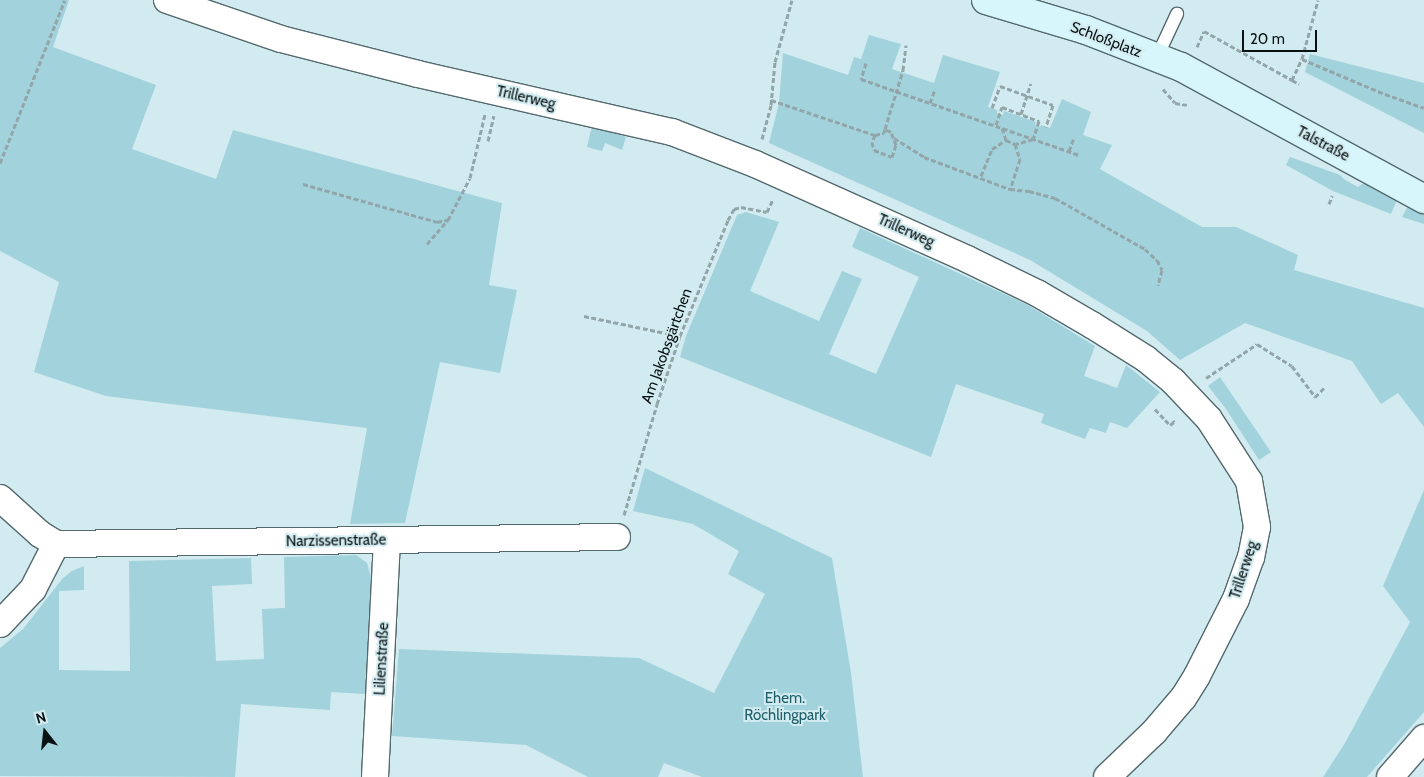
<!DOCTYPE html>
<meta charset="utf-8">
<style>
body{margin:0}
#map{position:relative;width:1424px;height:777px;overflow:hidden;background:#d2ebf0;font-family:Cabin,sans-serif}
div>[style]{position:absolute}
.green>*{inset:0;background:#a2d2db}
.path>*{height:3px;margin-top:-1.5px;transform-origin:0;background:repeating-linear-gradient(90deg,#92a6a9 0 5px,transparent 0 7.5px)}
.roads{filter:drop-shadow(1px 0 #53696d) drop-shadow(-1px 0 #53696d) drop-shadow(0 1px #53696d) drop-shadow(0 -1px #53696d)}
.service>*{height:12px;margin:-6px;padding:0 6px;transform-origin:6px;border-radius:6px;background:#fff}
.minor>*{height:26px;margin:-13px;padding:0 13px;transform-origin:13px;border-radius:13px;background:#fff}
.secondary>*{height:28px;margin:-14px;padding:0 14px;transform-origin:14px;border-radius:14px;background:#d6f6fc}
span{translate:-50% -50%;white-space:nowrap;text-align:center;line-height:1.15;-webkit-text-stroke:4px #d2ebf0;paint-order:stroke}
.street-label{font-size:15px;color:#091213}
.park-label{font-size:15px;color:#1d5e69}
.north{position:absolute;left:20px;top:707px;width:50px;height:50px;-webkit-text-stroke:4px #d2ebf0;paint-order:stroke;rotate:344deg;font-size:14px;font-weight:700;line-height:20px;text-align:center;color:#091213}
.north::after{content:'';display:block;margin:auto;width:18px;height:22px;background:#091213;clip-path:polygon(50% 0,100% 100%,50% 72%,0 100%)}
.scale{position:absolute;left:1242px;top:30px;width:75px;height:22px;box-sizing:border-box;border:2px solid #091213;border-top:0;padding-left:6px;font-size:15px;line-height:18px;white-space:nowrap;color:#091213;-webkit-text-stroke:4px #d2ebf0;paint-order:stroke}
</style>
<div id="map">
<div class="green">
<div style="clip-path:polygon(0 0,69px 0,53px 47px,156px 85px,132px 149px,216px 179px,233px 130px,502px 203px,489px 285px,517px 290px,500px 373px,440px 362px,405px 523px,350px 524px,367px 428px,106px 396px,34px 372px,59px 282px,0 251px)"></div>
<div style="clip-path:polygon(869px 35px,901px 44px,892px 69px,934px 83px,943px 55px,1000px 72px,988px 107px,997px 110px,997px 113px,1003px 115px,1004px 111px,1036px 122px,1035px 125px,1040px 127px,1041px 125px,1050px 128px,1062px 99px,1089px 111px,1091px 112px,1083px 135px,1112px 145px,1100px 169px,1202px 227px,1236px 227px,1298px 255px,1294px 270px,1424px 308px,1424px 427px,1398px 393px,1381px 404px,1352px 361px,1245px 323px,1180px 360px,1147px 331px,1030px 260px,769px 143px,779px 103px,783px 53px,848px 75px,854px 57px,861px 59px)"></div>
<div style="clip-path:polygon(1310px 54px,1424px 83px,1424px 133px,1305px 72px)"></div>
<div style="clip-path:polygon(592px 126px,626px 137px,622px 150px,605px 143px,602px 151px,587px 147px)"></div>
<div style="clip-path:polygon(1290px 157px,1340px 175px,1345px 180px,1358px 187px,1364px 183px,1397px 200px,1391px 214px,1333px 191px,1286px 165px)"></div>
<div style="clip-path:polygon(1408px 206px,1424px 215px,1424px 224px,1402px 217px)"></div>
<div style="clip-path:polygon(746px 212px,779px 222px,750px 291px,819px 321px,842px 271px,862px 279px,829px 354px,876px 374px,919px 277px,852px 247px,860px 228px,1026px 304px,1095px 346px,1084px 376px,1117px 388px,1126px 365px,1160px 392px,1127px 428px,1110px 422px,1106px 433px,1090px 428px,1085px 439px,1041px 423px,1044px 414px,956px 384px,931px 457px,680px 357px,686px 336px,737px 215px)"></div>
<div style="clip-path:polygon(1220px 377px,1271px 452px,1259px 460px,1226px 409px,1208px 386px)"></div>
<div style="clip-path:polygon(645px 468px,832px 558px,851px 673px,863px 777px,702px 777px,664px 763px,658px 777px,588px 777px,526px 745px,392px 736px,399px 649px,639px 658px,714px 693px,765px 594px,728px 574px,739px 551px,693px 524px,633px 511px)"></div>
<div style="clip-path:polygon(1424px 490px,1424px 712px,1367px 777px,1323px 777px,1345px 743px,1410px 622px,1383px 586px)"></div>
<div style="clip-path:polygon(356px 555px,367px 563px,371px 577px,366px 694px,331px 692px,330px 710px,241px 704px,235px 777px,0 776px,0 648px,23px 629px,63px 578px,72px 571px,84px 566px,84px 590px,59px 591px,59px 670px,130px 671px,129px 561px,251px 558px,252px 584px,212px 586px,216px 661px,264px 659px,262px 609px,285px 608px,284px 557px)"></div>
</div>
<div class="path">
<div style="left:1197px;top:47px;width:17px;rotate:-66deg"></div>
<div style="left:1204px;top:31px;width:101px;rotate:29.1deg"></div>
<div style="left:1292px;top:80px;width:23px;rotate:-65deg"></div>
<div style="left:1302px;top:59px;width:61px;rotate:-74.8deg"></div>
<div style="left:1302px;top:59px;width:90px;rotate:22.9deg"></div>
<div style="left:1385px;top:94px;width:41px;rotate:19.7deg"></div>
<div style="left:866px;top:63px;width:17px;rotate:107deg"></div>
<div style="left:861px;top:79px;width:231px;rotate:19.2deg"></div>
<div style="left:1292px;top:80px;width:8px;rotate:30deg"></div>
<div style="left:1163px;top:89px;width:18px;rotate:49deg"></div>
<div style="left:1175px;top:103px;width:12px;rotate:9deg"></div>
<div style="left:771px;top:100px;width:110px;rotate:18.6deg"></div>
<div style="left:875px;top:135px;width:9px;rotate:-13deg"></div>
<div style="left:884px;top:133px;width:4px;rotate:-76deg"></div>
<div style="left:930px;top:103px;width:15px;rotate:-70deg"></div>
<div style="left:992px;top:108px;width:23px;rotate:-70deg"></div>
<div style="left:1000px;top:86px;width:56px;rotate:19.7deg"></div>
<div style="left:1053px;top:105px;width:23px;rotate:108deg"></div>
<div style="left:1021px;top:114px;width:32px;rotate:-72deg"></div>
<div style="left:996px;top:125px;width:19px;rotate:-72deg"></div>
<div style="left:1002px;top:107px;width:40px;rotate:21deg"></div>
<div style="left:1039px;top:121px;width:19px;rotate:108deg"></div>
<div style="left:1033px;top:139px;width:19px;rotate:164deg"></div>
<div style="left:1015px;top:144px;width:16px;rotate:72deg"></div>
<div style="left:1020px;top:159px;width:32px;rotate:108deg"></div>
<div style="left:875px;top:135px;width:8px;rotate:113deg"></div>
<div style="left:872px;top:142px;width:8px;rotate:76deg"></div>
<div style="left:874px;top:150px;width:19px;rotate:21deg"></div>
<div style="left:892px;top:157px;width:13px;rotate:-72deg"></div>
<div style="left:896px;top:145px;width:14px;rotate:-111deg"></div>
<div style="left:891px;top:132px;width:7px;rotate:-153deg"></div>
<div style="left:885px;top:129px;width:62px;rotate:-73deg"></div>
<div style="left:903px;top:70px;width:25px;rotate:-83deg"></div>
<div style="left:894px;top:138px;width:36px;rotate:32deg"></div>
<div style="left:924px;top:157px;width:92px;rotate:20.4deg"></div>
<div style="left:1010px;top:189px;width:19px;rotate:6deg"></div>
<div style="left:1029px;top:191px;width:27px;rotate:15deg"></div>
<div style="left:1055px;top:198px;width:103px;rotate:29.5deg"></div>
<div style="left:1145px;top:249px;width:16px;rotate:43deg"></div>
<div style="left:1157px;top:260px;width:11px;rotate:63deg"></div>
<div style="left:1162px;top:270px;width:16px;rotate:105deg"></div>
<div style="left:762px;top:139px;width:35px;rotate:-75deg"></div>
<div style="left:771px;top:105px;width:43px;rotate:-84.7deg"></div>
<div style="left:775px;top:62px;width:64px;rotate:-74.7deg"></div>
<div style="left:1006px;top:140px;width:10px;rotate:24deg"></div>
<div style="left:488px;top:141px;width:26px;rotate:-77deg"></div>
<div style="left:1069px;top:151px;width:15px;rotate:-70deg"></div>
<div style="left:0;top:163px;width:175px;rotate:-68.3deg"></div>
<div style="left:981px;top:176px;width:29px;rotate:-68deg"></div>
<div style="left:992px;top:149px;width:17px;rotate:-33deg"></div>
<div style="left:1006px;top:140px;width:13px;rotate:-108deg"></div>
<div style="left:303px;top:184px;width:139px;rotate:15.8deg"></div>
<div style="left:437px;top:222px;width:10px;rotate:-11deg"></div>
<div style="left:1329px;top:204px;width:9px;rotate:-69deg"></div>
<div style="left:427px;top:244px;width:32px;rotate:-49deg"></div>
<div style="left:448px;top:220px;width:47px;rotate:-62.4deg"></div>
<div style="left:470px;top:178px;width:66px;rotate:-76.8deg"></div>
<div style="left:584px;top:316px;width:98px;rotate:11.8deg"></div>
<div style="left:1206px;top:378px;width:61px;rotate:-33.7deg"></div>
<div style="left:1257px;top:344px;width:41px;rotate:32.2deg"></div>
<div style="left:1292px;top:366px;width:39px;rotate:53deg"></div>
<div style="left:1315px;top:397px;width:13px;rotate:-45deg"></div>
<div style="left:1155px;top:409px;width:22px;rotate:47deg"></div>
<div style="left:1170px;top:425px;width:5px;rotate:-37deg"></div>
<div style="left:1174px;top:422px;width:2px;rotate:-117deg"></div>
<div style="left:624px;top:515px;width:116px;rotate:-73.4deg"></div>
<div style="left:657px;top:404px;width:72px;rotate:-71.3deg"></div>
<div style="left:680px;top:336px;width:126px;rotate:-67.5deg"></div>
<div style="left:728px;top:220px;width:13px;rotate:-61deg"></div>
<div style="left:734px;top:209px;width:7px;rotate:-16deg"></div>
<div style="left:741px;top:207px;width:26px;rotate:11deg"></div>
<div style="left:767px;top:212px;width:14px;rotate:-65deg"></div>
</div>
<div class="roads">
<div class="service">
<div style="left:1156px;top:59px;width:50px;rotate:-65deg"></div>
</div>
<div class="minor">
<div style="left:167px;top:0;width:120px;rotate:18.9deg"></div>
<div style="left:281px;top:39px;width:141px;rotate:14.3deg"></div>
<div style="left:418px;top:74px;width:261px;rotate:12.9deg"></div>
<div style="left:672px;top:132px;width:89px;rotate:21.1deg"></div>
<div style="left:755px;top:164px;width:232px;rotate:24.1deg"></div>
<div style="left:967px;top:259px;width:78px;rotate:25.9deg"></div>
<div style="left:1037px;top:293px;width:64px;rotate:30.2deg"></div>
<div style="left:1092px;top:325px;width:64px;rotate:32.2deg"></div>
<div style="left:1146px;top:359px;width:35px;rotate:39deg"></div>
<div style="left:1173px;top:381px;width:52px;rotate:46.5deg"></div>
<div style="left:1209px;top:419px;width:74px;rotate:57.2deg"></div>
<div style="left:1249px;top:481px;width:47px;rotate:80.1deg"></div>
<div style="left:1257px;top:527px;width:31px;rotate:101deg"></div>
<div style="left:1251px;top:557px;width:45px;rotate:109.7deg"></div>
<div style="left:1236px;top:599px;width:86px;rotate:116.9deg"></div>
<div style="left:1197px;top:676px;width:26px;rotate:122deg"></div>
<div style="left:1183px;top:698px;width:45px;rotate:130.5deg"></div>
<div style="left:1154px;top:732px;width:65px;rotate:136.2deg"></div>
<div style="left:0;top:498px;width:54px;rotate:42deg"></div>
<div style="left:40px;top:534px;width:19px;rotate:32deg"></div>
<div style="left:56px;top:544px;width:561px;rotate:-0.71deg"></div>
<div style="left:0;top:624px;width:48px;rotate:-46.7deg"></div>
<div style="left:33px;top:589px;width:51px;rotate:-62.9deg"></div>
<div style="left:375px;top:777px;width:237px;rotate:-87.1deg"></div>
<div style="left:1390px;top:777px;width:52px;rotate:-48.9deg"></div>
</div>
<div class="secondary">
<div style="left:986px;top:0;width:104px;rotate:16.7deg"></div>
<div style="left:1086px;top:30px;width:102px;rotate:21.3deg"></div>
<div style="left:1181px;top:67px;width:277px;rotate:28.5deg"></div>
</div>
</div>
<div class="street-label">
<span style="left:1106px;top:40px;rotate:21deg">Schloßplatz</span>
<span style="left:526px;top:98px;rotate:13deg">Trillerweg</span>
<span style="left:1323px;top:144px;rotate:28deg">Talstraße</span>
<span style="left:906px;top:231px;rotate:24deg">Trillerweg</span>
<span style="left:667px;top:346px;rotate:-70deg">Am Jakobsgärtchen</span>
<span style="left:336px;top:541px;rotate:-1deg">Narzissenstraße</span>
<span style="left:1244px;top:570px;rotate:-72deg">Trillerweg</span>
<span style="left:382px;top:659px;rotate:-87deg">Lilienstraße</span>
</div>
<div class="park-label">
<span style="left:785px;top:707px">Ehem.<br>Röchlingpark</span>
</div>
<div class="north">N</div>
<div class="scale">20 m</div>
</div>
